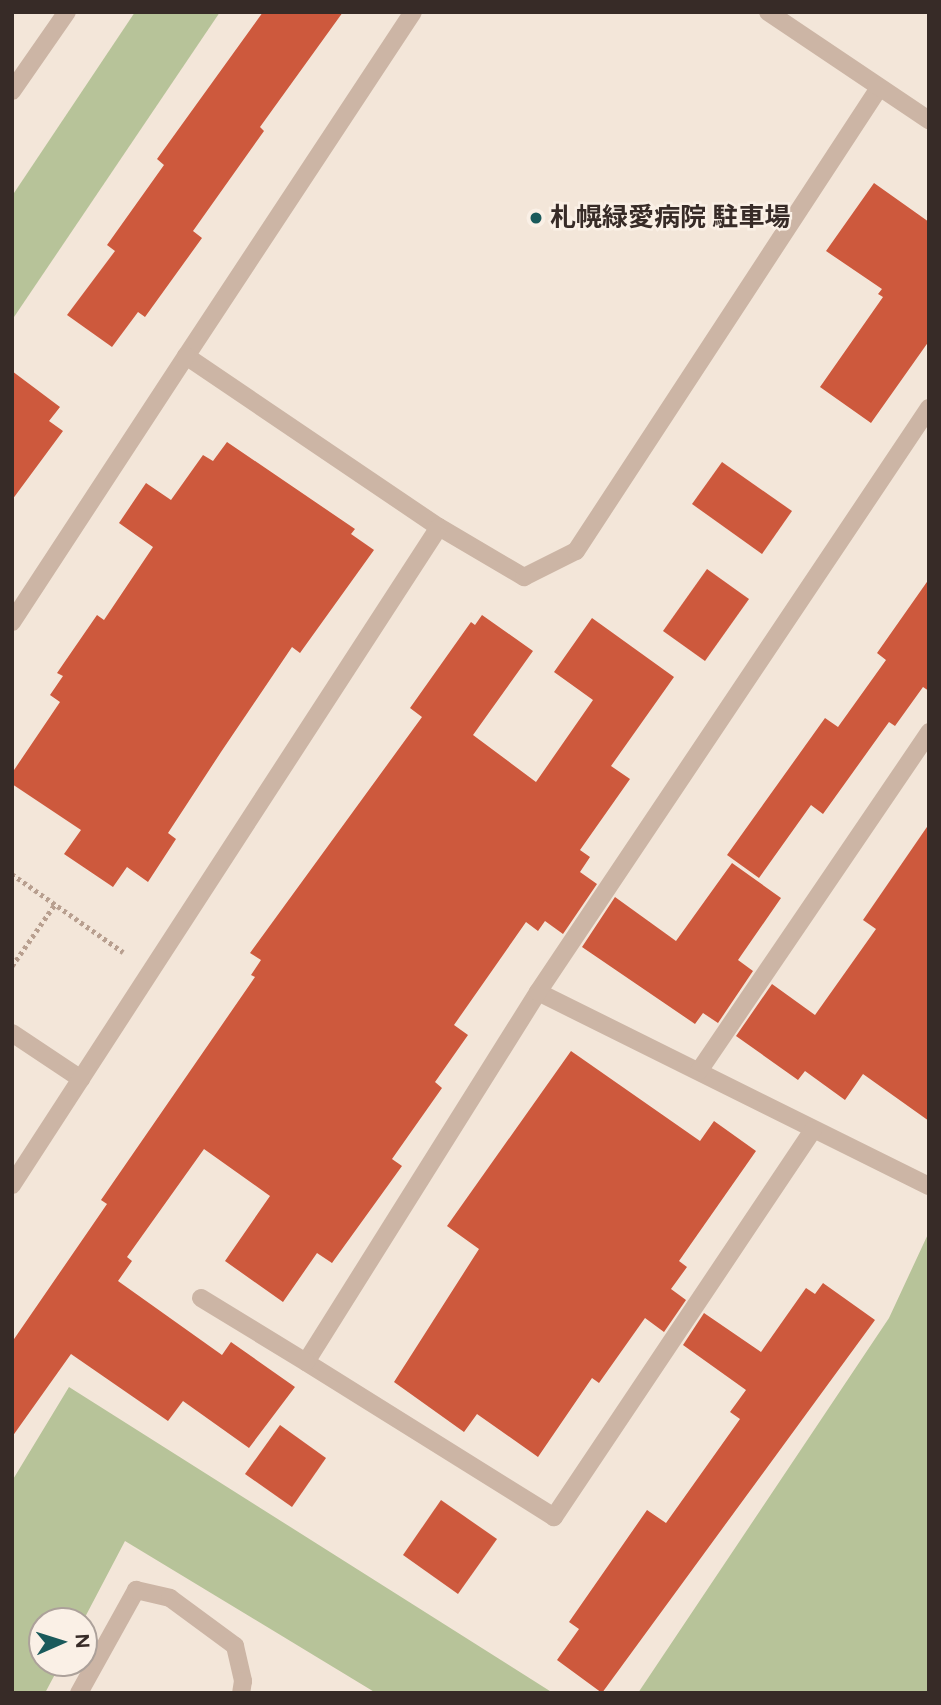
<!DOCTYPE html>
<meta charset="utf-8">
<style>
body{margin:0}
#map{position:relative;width:941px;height:1705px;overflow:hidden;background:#f3e6d9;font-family:Figtree,"Noto Sans JP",sans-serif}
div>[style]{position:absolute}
.green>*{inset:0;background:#b7c399}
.building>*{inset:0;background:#cd593d}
.path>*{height:4.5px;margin-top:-2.25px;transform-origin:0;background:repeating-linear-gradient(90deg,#b89f8f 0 3.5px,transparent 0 7px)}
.minor>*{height:18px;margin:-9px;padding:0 9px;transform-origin:9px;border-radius:9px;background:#ccb5a5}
.dots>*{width:19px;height:19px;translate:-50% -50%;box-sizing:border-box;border:4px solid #faf0e6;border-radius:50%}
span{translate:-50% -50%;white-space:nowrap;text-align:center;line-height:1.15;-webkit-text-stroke:5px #faf0e6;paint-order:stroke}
.poi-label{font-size:26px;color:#372b27;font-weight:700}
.left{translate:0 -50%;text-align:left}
.frame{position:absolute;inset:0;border:14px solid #372b27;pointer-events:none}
.north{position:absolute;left:28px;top:1607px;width:70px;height:70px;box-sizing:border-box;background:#faf0e6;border:2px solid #aca19a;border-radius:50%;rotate:87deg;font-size:19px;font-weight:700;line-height:28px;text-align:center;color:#372b27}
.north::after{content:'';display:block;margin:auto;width:24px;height:32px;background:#1a5a5b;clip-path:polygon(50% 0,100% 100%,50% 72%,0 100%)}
</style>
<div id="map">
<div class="green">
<div style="clip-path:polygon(135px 12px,220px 12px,12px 320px,12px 196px)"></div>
<div style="clip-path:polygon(929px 1232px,929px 1693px,638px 1693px,889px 1318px)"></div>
<div style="clip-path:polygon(69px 1387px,553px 1693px,376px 1693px,125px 1541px,83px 1621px,42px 1621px,42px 1663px,61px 1663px,45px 1693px,12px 1693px,12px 1481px)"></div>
</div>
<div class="building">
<div style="clip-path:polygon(263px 12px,343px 12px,260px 127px,264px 131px,193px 231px,202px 238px,145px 317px,138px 312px,112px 347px,67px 315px,115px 251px,107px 245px,164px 165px,157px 159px)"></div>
<div style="clip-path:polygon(874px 183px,929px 222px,929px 341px,871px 423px,820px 387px,883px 297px,878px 294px,882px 289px,826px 251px)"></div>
<div style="clip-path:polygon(12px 371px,60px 407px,49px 421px,63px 431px,12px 500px)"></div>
<div style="clip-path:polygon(227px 442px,355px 529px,351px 534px,374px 550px,300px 653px,292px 647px,221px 752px,168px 833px,176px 839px,148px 882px,127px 867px,113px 887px,64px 854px,81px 830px,12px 784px,12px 773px,60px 702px,50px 695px,63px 676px,57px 673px,97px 615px,104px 620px,153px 547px,119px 523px,146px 483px,171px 500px,203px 455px,213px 461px)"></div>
<div style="clip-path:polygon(722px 462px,792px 511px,762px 554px,692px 504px)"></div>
<div style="clip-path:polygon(707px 569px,749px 599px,705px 661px,663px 631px)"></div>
<div style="clip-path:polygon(929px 579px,929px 691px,923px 687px,895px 726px,889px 722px,823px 814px,811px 805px,759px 878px,727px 855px,825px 718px,838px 727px,886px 660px,877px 653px)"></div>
<div style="clip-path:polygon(482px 615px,533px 651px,473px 735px,536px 782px,593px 700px,554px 672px,592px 618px,674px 677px,611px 766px,630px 779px,580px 850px,590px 857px,580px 872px,597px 884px,563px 934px,545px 921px,538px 931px,526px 922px,454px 1025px,468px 1035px,435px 1082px,442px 1088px,392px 1159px,402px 1166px,332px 1263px,317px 1253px,283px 1302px,225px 1261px,270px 1196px,204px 1149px,127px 1257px,132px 1261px,118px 1281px,222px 1355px,231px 1342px,295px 1387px,249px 1448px,183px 1401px,168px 1421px,71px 1354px,12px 1437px,12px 1342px,107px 1204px,101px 1200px,255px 977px,251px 975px,261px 960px,250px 953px,422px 717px,410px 708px,471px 622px,475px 625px)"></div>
<div style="clip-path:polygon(929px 824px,929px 1121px,863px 1074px,845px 1100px,805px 1071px,798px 1080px,736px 1036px,772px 984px,815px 1015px,876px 929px,863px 920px)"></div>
<div style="clip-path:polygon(732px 863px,781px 898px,738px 960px,753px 971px,718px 1023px,703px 1013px,695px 1024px,582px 947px,615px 897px,676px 941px)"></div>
<div style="clip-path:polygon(571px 1051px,700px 1141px,714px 1121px,756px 1151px,679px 1261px,687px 1267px,671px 1289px,686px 1300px,664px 1332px,645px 1318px,599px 1383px,592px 1378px,538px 1457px,477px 1414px,464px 1432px,394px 1382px,479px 1249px,447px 1226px)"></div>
<div style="clip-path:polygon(823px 1283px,875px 1320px,602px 1693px,557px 1660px,579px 1629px,569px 1622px,647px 1510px,666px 1523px,740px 1419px,730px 1412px,746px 1390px,683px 1345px,704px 1313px,761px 1352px,806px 1288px,815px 1294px)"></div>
<div style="clip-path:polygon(280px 1425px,326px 1458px,292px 1507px,245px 1474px)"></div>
<div style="clip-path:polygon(441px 1500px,497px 1539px,458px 1594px,403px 1555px)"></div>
</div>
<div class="path">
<div style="left:12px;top:874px;width:136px;rotate:35.1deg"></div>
<div style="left:12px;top:966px;width:75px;rotate:-55.3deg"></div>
</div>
<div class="minor">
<div style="left:413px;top:12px;width:412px;rotate:123.4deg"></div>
<div style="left:186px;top:356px;width:305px;rotate:34.1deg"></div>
<div style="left:439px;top:527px;width:99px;rotate:30.5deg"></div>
<div style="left:524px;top:577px;width:58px;rotate:-26.6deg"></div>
<div style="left:576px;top:551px;width:553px;rotate:-56.8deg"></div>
<div style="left:768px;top:12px;width:194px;rotate:33.9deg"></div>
<div style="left:12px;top:91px;width:96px;rotate:-55.2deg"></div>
<div style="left:12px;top:622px;width:318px;rotate:-56.8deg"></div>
<div style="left:538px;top:992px;width:436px;rotate:26.4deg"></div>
<div style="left:12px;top:1033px;width:83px;rotate:33.7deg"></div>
<div style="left:699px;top:1071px;width:410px;rotate:-55.8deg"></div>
<div style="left:813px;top:1130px;width:466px;rotate:123.8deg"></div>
<div style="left:554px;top:1517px;width:292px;rotate:-148deg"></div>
<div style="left:306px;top:1362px;width:437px;rotate:-57.9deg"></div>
<div style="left:538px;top:992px;width:703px;rotate:-56.2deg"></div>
<div style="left:12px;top:1185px;width:784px;rotate:-57.02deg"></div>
<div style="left:201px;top:1298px;width:123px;rotate:31.4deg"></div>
<div style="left:79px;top:1693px;width:118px;rotate:-61deg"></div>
<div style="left:136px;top:1590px;width:35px;rotate:13deg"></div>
<div style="left:170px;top:1598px;width:81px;rotate:36.4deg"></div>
<div style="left:235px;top:1646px;width:36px;rotate:77deg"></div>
<div style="left:243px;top:1681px;width:12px;rotate:99deg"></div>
</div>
<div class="dots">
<div style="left:536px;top:218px;background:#1a5a5b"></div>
</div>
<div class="poi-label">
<span class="left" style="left:550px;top:218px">札幌緑愛病院 駐車場</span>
</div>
<div class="frame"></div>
<div class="north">N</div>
</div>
